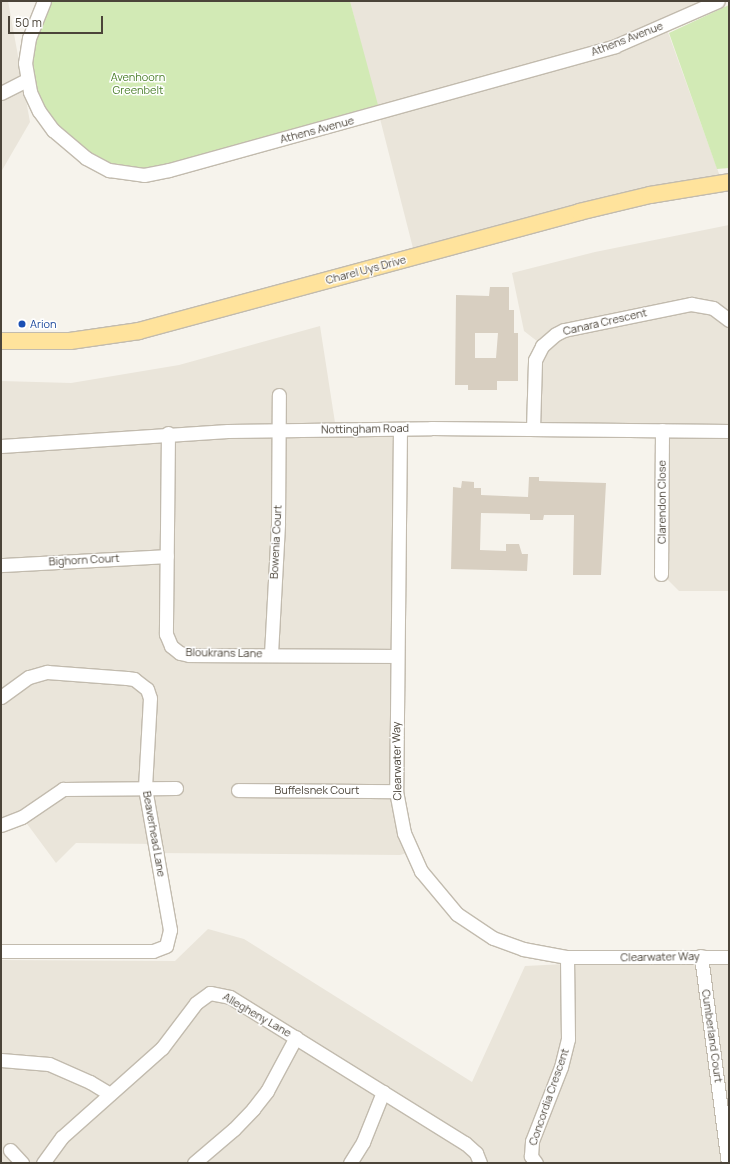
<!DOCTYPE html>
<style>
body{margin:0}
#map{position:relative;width:730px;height:1164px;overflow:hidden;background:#f6f3ec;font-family:Manrope,sans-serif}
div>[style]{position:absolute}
.residential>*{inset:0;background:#eae5da}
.green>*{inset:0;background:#d2eab5}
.building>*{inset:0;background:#d8cfc1}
.roads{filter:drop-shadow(1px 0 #c2bbae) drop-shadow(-1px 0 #c2bbae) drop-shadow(0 1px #c2bbae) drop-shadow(0 -1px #c2bbae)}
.minor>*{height:13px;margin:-6.5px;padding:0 6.5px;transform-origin:6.5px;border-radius:6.5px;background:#fff}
.major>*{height:16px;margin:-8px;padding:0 8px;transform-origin:8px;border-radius:8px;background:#ffe39c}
.dots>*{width:11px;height:11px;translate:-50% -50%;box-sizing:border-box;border:2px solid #fff;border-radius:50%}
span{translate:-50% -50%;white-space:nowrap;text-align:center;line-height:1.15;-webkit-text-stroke:3px #fff;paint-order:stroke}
.street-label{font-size:11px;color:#4b4439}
.park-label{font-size:11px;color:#4a7f2a}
.transit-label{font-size:11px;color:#164399}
.left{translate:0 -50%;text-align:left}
.frame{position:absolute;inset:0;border:2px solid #4b4439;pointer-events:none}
.scale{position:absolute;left:8px;top:16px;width:95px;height:18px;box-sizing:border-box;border:2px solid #4b4439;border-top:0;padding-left:5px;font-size:12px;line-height:14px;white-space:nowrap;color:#4b4439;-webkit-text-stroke:3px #fff;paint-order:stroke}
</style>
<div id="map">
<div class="residential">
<div style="clip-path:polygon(1px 1px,8px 1px,30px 122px,1px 172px)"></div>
<div style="clip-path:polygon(350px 1px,716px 1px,665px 24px,722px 182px,415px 256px)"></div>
<div style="clip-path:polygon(729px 225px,729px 591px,679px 591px,662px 574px,663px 430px,532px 429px,542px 345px,524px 331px,512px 273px,595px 252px)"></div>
<div style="clip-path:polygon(320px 326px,336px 429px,400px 428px,395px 790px,411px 852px,400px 855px,156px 853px,154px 844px,76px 843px,56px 863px,22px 817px,1px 824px,1px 381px,71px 383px,179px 365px)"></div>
<div style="clip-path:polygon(208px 929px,244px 939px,472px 1082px,525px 966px,605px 962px,729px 963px,729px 1163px,1px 1163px,1px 960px,175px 961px)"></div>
</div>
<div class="green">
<div style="clip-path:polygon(49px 1px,350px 1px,378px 105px,161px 166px,137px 169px,114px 165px,95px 157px,59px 128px,50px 118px,36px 92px,32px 53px,38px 27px)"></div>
<div style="clip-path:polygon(729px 5px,729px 168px,717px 169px,669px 33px)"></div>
</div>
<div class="building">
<div style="clip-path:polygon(evenodd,490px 287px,509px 287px,509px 310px,514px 310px,514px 333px,518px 333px,518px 381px,497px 381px,497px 390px,468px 390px,468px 385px,455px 385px,456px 295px,489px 296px,490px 287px,475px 333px,498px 333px,496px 358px,475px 358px,475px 333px)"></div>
<div style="clip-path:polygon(529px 477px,539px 477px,539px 481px,606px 483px,601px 575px,573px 575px,574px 515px,544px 515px,543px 520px,530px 520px,530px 514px,481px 513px,480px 550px,506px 551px,506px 544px,519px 544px,522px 554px,528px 554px,527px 571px,451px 569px,453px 487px,461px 488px,462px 481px,474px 482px,474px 488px,481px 488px,481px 495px,528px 497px)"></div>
</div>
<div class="roads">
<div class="minor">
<div style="left:44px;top:1px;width:40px;rotate:112deg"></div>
<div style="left:29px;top:38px;width:25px;rotate:99deg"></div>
<div style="left:25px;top:63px;width:29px;rotate:80deg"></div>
<div style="left:30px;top:92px;width:21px;rotate:65deg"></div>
<div style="left:39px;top:111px;width:24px;rotate:54deg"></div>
<div style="left:53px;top:130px;width:43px;rotate:40.3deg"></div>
<div style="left:86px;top:158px;width:26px;rotate:28deg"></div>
<div style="left:109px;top:170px;width:35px;rotate:8deg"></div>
<div style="left:144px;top:175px;width:25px;rotate:-11deg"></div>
<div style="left:169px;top:170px;width:463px;rotate:-15.5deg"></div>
<div style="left:615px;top:46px;width:112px;rotate:-23.6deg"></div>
<div style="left:1px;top:93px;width:29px;rotate:-27deg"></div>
<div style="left:400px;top:429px;width:362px;rotate:90.6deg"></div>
<div style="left:396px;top:791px;width:43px;rotate:79.2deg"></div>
<div style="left:404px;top:833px;width:42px;rotate:65.9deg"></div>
<div style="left:421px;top:871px;width:56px;rotate:50.1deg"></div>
<div style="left:457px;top:914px;width:43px;rotate:33.7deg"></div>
<div style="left:493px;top:938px;width:32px;rotate:20deg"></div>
<div style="left:523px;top:949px;width:45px;rotate:10.3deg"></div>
<div style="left:567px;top:957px;width:162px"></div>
<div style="left:533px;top:429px;width:69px;rotate:-88.3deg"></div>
<div style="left:535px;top:360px;width:16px;rotate:-63deg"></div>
<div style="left:542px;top:346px;width:18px;rotate:-41deg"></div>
<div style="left:556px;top:334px;width:9px;rotate:-27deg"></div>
<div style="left:564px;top:330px;width:130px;rotate:-11.6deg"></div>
<div style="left:691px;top:304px;width:22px;rotate:10deg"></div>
<div style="left:713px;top:308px;width:20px;rotate:37deg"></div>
<div style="left:168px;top:433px;width:201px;rotate:90.6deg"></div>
<div style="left:166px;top:634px;width:13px;rotate:67deg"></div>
<div style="left:171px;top:646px;width:11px;rotate:38deg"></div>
<div style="left:180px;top:653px;width:9px;rotate:13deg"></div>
<div style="left:189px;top:655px;width:208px;rotate:0.3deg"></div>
<div style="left:1px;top:446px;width:227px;rotate:-3.8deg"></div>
<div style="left:228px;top:431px;width:203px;rotate:-0.8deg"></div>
<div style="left:431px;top:428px;width:298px;rotate:0.6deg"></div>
<div style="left:1px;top:565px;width:166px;rotate:-3.1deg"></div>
<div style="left:661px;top:574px;width:144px;rotate:-89.6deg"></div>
<div style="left:271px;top:654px;width:131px;rotate:-86.9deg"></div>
<div style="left:278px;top:523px;width:128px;rotate:-89.6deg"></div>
<div style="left:1px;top:697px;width:34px;rotate:-36deg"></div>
<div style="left:29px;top:677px;width:19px;rotate:-16deg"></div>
<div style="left:47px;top:672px;width:80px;rotate:4.3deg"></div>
<div style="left:127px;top:678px;width:7px;rotate:8deg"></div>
<div style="left:134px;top:679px;width:16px;rotate:38deg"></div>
<div style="left:147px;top:689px;width:9px;rotate:72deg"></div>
<div style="left:150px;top:698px;width:90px;rotate:93.2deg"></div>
<div style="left:145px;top:788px;width:144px;rotate:80deg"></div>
<div style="left:170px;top:930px;width:16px;rotate:104deg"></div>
<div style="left:166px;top:946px;width:14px;rotate:159deg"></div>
<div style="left:153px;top:951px;width:152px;rotate:180deg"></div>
<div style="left:238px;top:790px;width:158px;rotate:0.4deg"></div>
<div style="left:1px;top:825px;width:22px;rotate:-21deg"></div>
<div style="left:22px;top:817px;width:50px;rotate:-34.3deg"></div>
<div style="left:63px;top:789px;width:113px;rotate:-0.5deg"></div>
<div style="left:701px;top:956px;width:209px;rotate:82.6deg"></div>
<div style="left:1px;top:1060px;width:48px;rotate:4.8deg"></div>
<div style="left:49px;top:1064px;width:45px;rotate:23.7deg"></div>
<div style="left:90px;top:1082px;width:23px;rotate:31deg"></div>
<div style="left:10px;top:1150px;width:18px;rotate:47deg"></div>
<div style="left:43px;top:1163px;width:32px;rotate:-54deg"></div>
<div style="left:62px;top:1137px;width:134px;rotate:-41.7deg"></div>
<div style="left:162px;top:1048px;width:56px;rotate:-52.9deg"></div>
<div style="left:196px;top:1003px;width:17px;rotate:-36deg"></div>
<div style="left:210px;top:993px;width:20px;rotate:11deg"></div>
<div style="left:230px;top:997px;width:277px;rotate:31.9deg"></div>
<div style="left:465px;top:1143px;width:15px;rotate:42deg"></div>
<div style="left:476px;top:1153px;width:11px;rotate:68deg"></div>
<div style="left:194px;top:1163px;width:52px;rotate:-40.4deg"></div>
<div style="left:234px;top:1129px;width:28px;rotate:-46deg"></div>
<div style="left:253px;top:1109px;width:23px;rotate:-52deg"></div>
<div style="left:267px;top:1091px;width:61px;rotate:-61.8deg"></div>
<div style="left:350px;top:1163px;width:25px;rotate:-58deg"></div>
<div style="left:363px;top:1142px;width:54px;rotate:-68.2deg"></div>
<div style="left:536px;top:1163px;width:9px;rotate:-126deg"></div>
<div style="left:531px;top:1156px;width:15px;rotate:-86deg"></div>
<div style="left:532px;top:1141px;width:79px;rotate:-68.6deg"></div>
<div style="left:561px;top:1067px;width:29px;rotate:-76deg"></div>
<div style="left:568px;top:1039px;width:82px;rotate:-90.7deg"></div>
</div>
<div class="major">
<div style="left:1px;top:341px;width:69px"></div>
<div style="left:70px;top:341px;width:70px;rotate:-8.2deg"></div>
<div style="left:139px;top:331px;width:456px;rotate:-15.1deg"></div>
<div style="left:579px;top:212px;width:73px;rotate:-13.5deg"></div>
<div style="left:650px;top:195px;width:80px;rotate:-9.3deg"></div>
</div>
</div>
<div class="dots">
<div style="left:22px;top:324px;background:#1a4fb4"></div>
</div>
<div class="street-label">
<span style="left:627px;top:39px;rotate:-21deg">Athens Avenue</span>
<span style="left:317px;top:130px;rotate:-15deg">Athens Avenue</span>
<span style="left:366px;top:270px;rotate:-15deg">Charel Uys Drive</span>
<span style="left:605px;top:322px;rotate:-13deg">Canara Crescent</span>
<span style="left:365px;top:429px;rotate:-1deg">Nottingham Road</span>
<span style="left:662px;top:502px;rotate:-90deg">Clarendon Close</span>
<span style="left:276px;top:542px;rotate:-87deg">Bowenia Court</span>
<span style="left:84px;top:560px;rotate:-3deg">Bighorn Court</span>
<span style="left:224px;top:653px;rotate:1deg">Bloukrans Lane</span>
<span style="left:397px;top:761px;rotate:-91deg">Clearwater Way</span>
<span style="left:317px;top:790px">Buffelsnek Court</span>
<span style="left:154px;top:834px;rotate:80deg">Beaverhead Lane</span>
<span style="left:660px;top:957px;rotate:-1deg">Clearwater Way</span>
<span style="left:257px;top:1015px;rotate:30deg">Allegheny Lane</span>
<span style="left:712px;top:1036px;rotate:82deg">Cumberland Court</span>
<span style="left:549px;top:1097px;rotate:-71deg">Concordia Crescent</span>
</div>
<div class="park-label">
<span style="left:138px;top:84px">Avenhoorn<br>Greenbelt</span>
</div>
<div class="transit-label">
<span class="left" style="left:30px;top:324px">Arion</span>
</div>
<div class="frame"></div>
<div class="scale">50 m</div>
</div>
